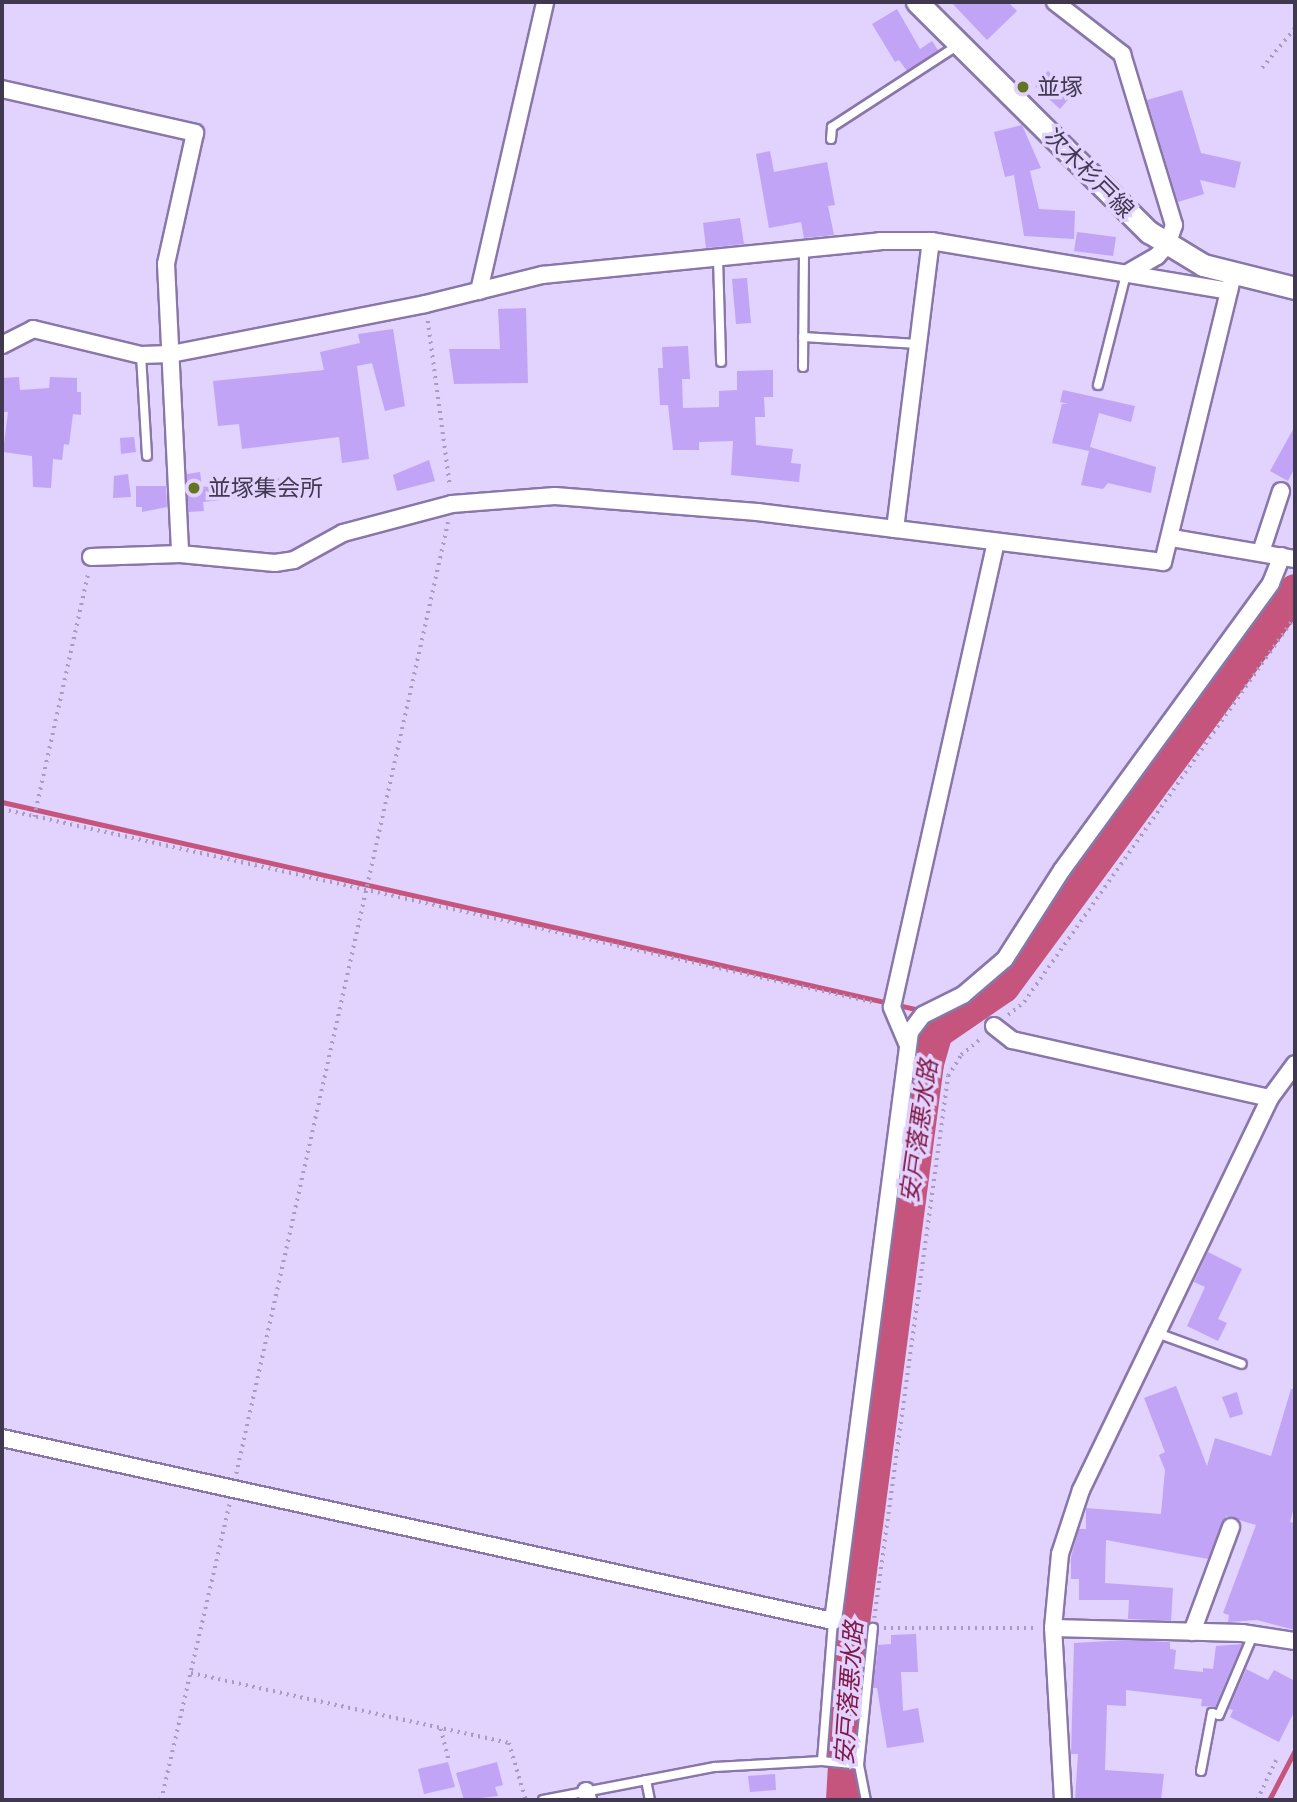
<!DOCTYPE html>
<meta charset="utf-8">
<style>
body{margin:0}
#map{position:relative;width:1297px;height:1802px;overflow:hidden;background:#e1d2fe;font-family:"Asap Condensed","Noto Sans JP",sans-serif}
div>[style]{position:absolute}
.stream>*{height:5px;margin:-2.5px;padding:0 2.5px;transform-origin:2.5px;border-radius:2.5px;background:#c5557c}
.river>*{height:33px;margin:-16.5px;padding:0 16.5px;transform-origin:16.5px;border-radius:16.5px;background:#c5557c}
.building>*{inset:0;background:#c2a4f6}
.path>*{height:3.5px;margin-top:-1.75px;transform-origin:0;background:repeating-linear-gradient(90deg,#a89bbf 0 2px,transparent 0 7px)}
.roads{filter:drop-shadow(2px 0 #8977a9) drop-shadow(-2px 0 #8977a9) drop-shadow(0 2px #8977a9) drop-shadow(0 -2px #8977a9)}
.lane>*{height:8px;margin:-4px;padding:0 4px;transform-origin:4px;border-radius:4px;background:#fff}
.street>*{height:16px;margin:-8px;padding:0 8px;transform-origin:8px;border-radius:8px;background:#fff}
.secondary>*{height:21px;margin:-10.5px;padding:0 10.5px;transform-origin:10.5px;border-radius:10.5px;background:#fff}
.dots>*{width:19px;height:19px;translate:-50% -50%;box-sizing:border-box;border:4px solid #e1d2fe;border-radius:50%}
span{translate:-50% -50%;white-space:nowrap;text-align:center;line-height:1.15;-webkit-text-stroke:7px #e1d2fe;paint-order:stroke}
.poi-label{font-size:23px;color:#40384e}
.left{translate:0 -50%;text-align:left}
.street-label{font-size:23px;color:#40384e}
.water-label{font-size:24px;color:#811945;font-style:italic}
.frame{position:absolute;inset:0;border:4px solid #40384e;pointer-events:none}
</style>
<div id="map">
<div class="stream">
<div style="left:2px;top:802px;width:945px;rotate:12.77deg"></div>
<div style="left:937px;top:1014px;width:23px;rotate:13deg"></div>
<div style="left:1269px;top:1800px;width:56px;rotate:-62.5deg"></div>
</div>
<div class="river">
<div style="left:842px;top:1800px;width:162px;rotate:-86.8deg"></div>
<div style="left:851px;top:1638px;width:580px;rotate:-82.47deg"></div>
<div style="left:927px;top:1063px;width:32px;rotate:-74deg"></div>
<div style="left:936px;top:1032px;width:81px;rotate:-34.5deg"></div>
<div style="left:1003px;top:986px;width:492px;rotate:-53.6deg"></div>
</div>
<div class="building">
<div style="clip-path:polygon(951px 2px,1008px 2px,1017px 11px,987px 40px)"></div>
<div style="clip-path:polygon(897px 9px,920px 49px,932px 41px,938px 50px,907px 71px,899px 60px,895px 62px,872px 24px)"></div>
<div style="clip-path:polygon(1048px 71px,1073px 94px,1060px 109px,1035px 86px)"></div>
<div style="clip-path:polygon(1182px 90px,1201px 153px,1241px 162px,1235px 188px,1200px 180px,1204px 194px,1178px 202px,1147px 100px)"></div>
<div style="clip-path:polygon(1022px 125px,1041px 168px,1030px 171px,1039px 209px,1075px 211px,1074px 239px,1024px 236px,1014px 175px,1005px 177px,994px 132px)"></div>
<div style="clip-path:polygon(770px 151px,774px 172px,827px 162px,835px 205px,828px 206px,834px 235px,804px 238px,801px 222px,769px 228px,756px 154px)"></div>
<div style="clip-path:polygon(740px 218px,744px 244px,706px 248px,703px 223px)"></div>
<div style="clip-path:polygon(1077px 232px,1116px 237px,1113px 256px,1074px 251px)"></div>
<div style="clip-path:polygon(747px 278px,751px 323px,736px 324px,732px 279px)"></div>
<div style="clip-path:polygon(526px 308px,528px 383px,454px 384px,449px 349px,500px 349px,498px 309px)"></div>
<div style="clip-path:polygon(393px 329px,405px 406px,385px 411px,372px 363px,357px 366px,369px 459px,342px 463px,339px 437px,242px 449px,239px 424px,218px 426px,213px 381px,324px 370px,320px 352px,360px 343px,358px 334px)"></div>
<div style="clip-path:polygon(688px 346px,690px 379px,682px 379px,683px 408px,719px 407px,719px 391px,737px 390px,737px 371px,773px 370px,773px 397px,764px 397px,765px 417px,755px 417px,756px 445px,793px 449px,791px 463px,801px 464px,799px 482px,731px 475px,733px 441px,699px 442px,699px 450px,673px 450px,668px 405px,660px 405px,658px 368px,663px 368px,662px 347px)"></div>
<div style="clip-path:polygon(19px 377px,20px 390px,49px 388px,50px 377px,77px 378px,77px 392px,81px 392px,81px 415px,73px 414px,69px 445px,64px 444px,62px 460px,53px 459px,51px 488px,33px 487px,32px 456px,3px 452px,8px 412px,2px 412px,2px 378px)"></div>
<div style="clip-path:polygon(1063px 390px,1135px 406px,1131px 422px,1099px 413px,1090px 447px,1156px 467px,1151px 493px,1108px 483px,1103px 489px,1081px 485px,1089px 451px,1052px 443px,1062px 404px,1068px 404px,1060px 402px)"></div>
<div style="clip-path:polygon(1295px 426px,1295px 467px,1288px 481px,1270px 471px)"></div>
<div style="clip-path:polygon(134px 437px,136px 452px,121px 454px,120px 438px)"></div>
<div style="clip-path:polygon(429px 460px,435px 481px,397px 491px,393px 475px)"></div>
<div style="clip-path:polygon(200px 472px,202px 487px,279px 478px,281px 493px,203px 502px,204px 511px,188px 512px,187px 474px)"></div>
<div style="clip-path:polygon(128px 474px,131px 497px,113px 498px,114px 476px)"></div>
<div style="clip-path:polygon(136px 486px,166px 486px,167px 507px,142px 512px,142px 507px,136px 507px)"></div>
<div style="clip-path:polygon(1208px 1252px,1242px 1269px,1218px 1319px,1227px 1323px,1218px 1341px,1187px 1326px,1205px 1287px,1194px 1282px)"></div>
<div style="clip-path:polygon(1176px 1386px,1207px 1466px,1215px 1438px,1271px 1456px,1291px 1389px,1295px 1389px,1295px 1504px,1290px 1522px,1295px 1523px,1295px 1630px,1257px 1620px,1228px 1622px,1229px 1615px,1223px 1613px,1256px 1525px,1226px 1516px,1208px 1559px,1106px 1540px,1105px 1583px,1173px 1588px,1171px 1621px,1128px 1619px,1129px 1600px,1079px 1600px,1079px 1579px,1071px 1579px,1071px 1557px,1079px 1529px,1086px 1529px,1086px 1508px,1161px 1514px,1165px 1470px,1159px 1455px,1165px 1452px,1144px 1398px)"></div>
<div style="clip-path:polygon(1237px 1392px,1243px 1414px,1230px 1418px,1222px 1397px)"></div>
<div style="clip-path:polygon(916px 1634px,918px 1672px,901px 1672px,903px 1711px,918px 1708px,924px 1742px,887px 1748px,877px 1688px,873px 1688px,878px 1645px,891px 1644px,891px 1635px)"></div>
<div style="clip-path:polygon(1126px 1640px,1170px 1642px,1170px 1649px,1176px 1650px,1174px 1669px,1203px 1672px,1203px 1668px,1213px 1669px,1216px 1646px,1242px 1644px,1215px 1707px,1201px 1706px,1202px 1699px,1126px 1690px,1126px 1706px,1107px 1705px,1105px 1770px,1164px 1774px,1161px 1800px,1075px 1800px,1078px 1754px,1071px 1754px,1074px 1643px)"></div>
<div style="clip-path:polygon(1246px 1669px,1268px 1680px,1274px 1670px,1295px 1681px,1295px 1710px,1279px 1742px,1230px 1717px,1233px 1710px,1229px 1709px)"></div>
<div style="clip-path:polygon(448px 1762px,455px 1787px,424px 1794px,418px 1769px)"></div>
<div style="clip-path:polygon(497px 1762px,503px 1785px,495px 1787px,498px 1796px,464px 1800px,456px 1773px)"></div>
<div style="clip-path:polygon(775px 1774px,776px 1790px,750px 1792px,748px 1776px)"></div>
</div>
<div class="path">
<div style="left:1262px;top:68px;width:52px;rotate:-50.5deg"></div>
<div style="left:428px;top:321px;width:166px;rotate:82.4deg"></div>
<div style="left:2px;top:809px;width:895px;rotate:12.51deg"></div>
<div style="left:34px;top:817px;width:250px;rotate:-77.5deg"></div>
<div style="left:1008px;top:1015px;width:21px;rotate:-39deg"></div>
<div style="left:1024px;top:1002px;width:471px;rotate:-54.9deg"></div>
<div style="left:236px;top:1474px;width:975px;rotate:-77.45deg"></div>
<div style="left:874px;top:1618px;width:547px;rotate:-82.23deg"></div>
<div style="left:948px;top:1076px;width:25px;rotate:-58deg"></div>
<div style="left:961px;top:1055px;width:26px;rotate:-40deg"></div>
<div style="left:884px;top:1628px;width:153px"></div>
<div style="left:191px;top:1673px;width:326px;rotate:12.4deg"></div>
<div style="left:509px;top:1743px;width:59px;rotate:73.4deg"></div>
<div style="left:441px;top:1729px;width:32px;rotate:76deg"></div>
<div style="left:161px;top:1800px;width:303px;rotate:-77deg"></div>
<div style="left:1257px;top:1800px;width:44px;rotate:-64.6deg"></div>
</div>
<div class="roads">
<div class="lane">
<div style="left:831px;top:139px;width:12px;rotate:-85deg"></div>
<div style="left:832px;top:127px;width:153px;rotate:-33deg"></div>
<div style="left:718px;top:258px;width:104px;rotate:88.3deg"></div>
<div style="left:803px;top:337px;width:115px;rotate:3.5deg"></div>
<div style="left:141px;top:355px;width:101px;rotate:86.6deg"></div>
<div style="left:803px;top:367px;width:117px;rotate:-89.5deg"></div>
<div style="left:1098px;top:385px;width:114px;rotate:-75.8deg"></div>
<div style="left:1157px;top:1333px;width:90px;rotate:20deg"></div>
<div style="left:833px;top:1621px;width:140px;rotate:94.5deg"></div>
<div style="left:822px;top:1761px;width:37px;rotate:6deg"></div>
<div style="left:859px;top:1765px;width:36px;rotate:79deg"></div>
<div style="left:859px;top:1765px;width:138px;rotate:-84.2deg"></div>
<div style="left:1201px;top:1771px;width:59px;rotate:-79.3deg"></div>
<div style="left:1212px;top:1713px;width:7px;rotate:16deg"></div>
<div style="left:1219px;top:1715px;width:87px;rotate:-67deg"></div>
<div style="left:646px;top:1780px;width:20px;rotate:79deg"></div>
<div style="left:543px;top:1800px;width:175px;rotate:-10.9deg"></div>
<div style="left:715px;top:1767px;width:107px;rotate:-3.2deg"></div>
</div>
<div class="street">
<div style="left:1055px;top:2px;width:85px;rotate:37.8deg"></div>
<div style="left:1122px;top:54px;width:179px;rotate:73.1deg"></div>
<div style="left:1174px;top:225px;width:21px;rotate:109deg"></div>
<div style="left:1167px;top:245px;width:15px;rotate:132deg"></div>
<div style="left:1157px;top:256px;width:36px;rotate:150deg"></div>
<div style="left:2px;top:89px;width:198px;rotate:12.8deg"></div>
<div style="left:195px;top:133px;width:134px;rotate:102.5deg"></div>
<div style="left:166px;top:264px;width:290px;rotate:87.2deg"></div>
<div style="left:479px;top:291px;width:296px;rotate:-77.1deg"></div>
<div style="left:2px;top:345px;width:35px;rotate:-27deg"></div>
<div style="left:33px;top:329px;width:111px;rotate:13.5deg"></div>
<div style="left:141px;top:355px;width:30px;rotate:-2deg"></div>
<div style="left:171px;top:354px;width:259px;rotate:-11.1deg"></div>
<div style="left:425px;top:304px;width:121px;rotate:-13.9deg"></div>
<div style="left:542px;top:275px;width:340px;rotate:-5.7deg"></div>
<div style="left:880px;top:241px;width:51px"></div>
<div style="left:931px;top:241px;width:302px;rotate:9.5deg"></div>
<div style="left:895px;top:529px;width:290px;rotate:-82.9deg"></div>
<div style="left:1172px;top:538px;width:125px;rotate:9.7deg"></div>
<div style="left:1261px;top:552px;width:64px;rotate:-71.8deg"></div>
<div style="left:91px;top:557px;width:89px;rotate:-1.9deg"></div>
<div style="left:180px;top:554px;width:95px;rotate:5.4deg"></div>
<div style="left:275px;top:563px;width:19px;rotate:-9deg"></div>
<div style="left:294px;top:560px;width:56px;rotate:-28.9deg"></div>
<div style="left:343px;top:533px;width:113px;rotate:-14.9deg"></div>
<div style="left:452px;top:504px;width:103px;rotate:-4.4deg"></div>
<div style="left:555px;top:496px;width:203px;rotate:4.5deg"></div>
<div style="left:757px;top:512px;width:409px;rotate:7deg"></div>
<div style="left:1163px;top:562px;width:295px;rotate:-76.3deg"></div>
<div style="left:994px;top:1026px;width:23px;rotate:38deg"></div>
<div style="left:1012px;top:1040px;width:264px;rotate:12.7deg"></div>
<div style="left:907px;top:1043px;width:39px;rotate:-113deg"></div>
<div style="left:892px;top:1007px;width:476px;rotate:-77.4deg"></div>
<div style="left:2px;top:1438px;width:851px;rotate:12.42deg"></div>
<div style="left:833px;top:1621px;width:594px;rotate:-82.55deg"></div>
<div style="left:910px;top:1032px;width:21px;rotate:-53deg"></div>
<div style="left:923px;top:1015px;width:45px;rotate:-26.6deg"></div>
<div style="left:963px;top:995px;width:55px;rotate:-40.6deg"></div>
<div style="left:1005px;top:959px;width:106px;rotate:-57.4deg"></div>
<div style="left:1062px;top:870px;width:355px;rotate:-53.9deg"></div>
<div style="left:1271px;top:583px;width:29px;rotate:-68deg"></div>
<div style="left:1053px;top:1628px;width:189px;rotate:1.5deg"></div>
<div style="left:1242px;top:1633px;width:54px;rotate:8.6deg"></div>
<div style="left:1192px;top:1632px;width:112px;rotate:-69.6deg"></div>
<div style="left:586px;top:1791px;width:9px;rotate:77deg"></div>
<div style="left:1063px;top:1800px;width:172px;rotate:-93.3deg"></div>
<div style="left:1053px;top:1628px;width:74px;rotate:-84.6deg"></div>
<div style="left:1060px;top:1554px;width:67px;rotate:-71.8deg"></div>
<div style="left:1081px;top:1490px;width:174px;rotate:-64.2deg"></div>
<div style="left:1157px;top:1333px;width:261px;rotate:-64.3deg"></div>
<div style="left:1270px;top:1098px;width:42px;rotate:-53.7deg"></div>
</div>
<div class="secondary">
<div style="left:917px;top:2px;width:327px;rotate:44.8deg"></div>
<div style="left:1149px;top:232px;width:63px;rotate:31.4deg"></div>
<div style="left:1203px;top:265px;width:95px;rotate:14deg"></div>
</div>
</div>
<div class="dots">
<div style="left:1023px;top:87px;background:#637422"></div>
<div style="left:194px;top:488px;background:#637422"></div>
</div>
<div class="poi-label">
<span class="left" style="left:1037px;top:87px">並塚</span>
<span class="left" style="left:208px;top:488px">並塚集会所</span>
</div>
<div class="street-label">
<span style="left:1089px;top:173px;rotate:45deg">次木杉戸線</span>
</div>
<div class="water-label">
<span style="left:919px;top:1131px;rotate:-82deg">安戸落悪水路</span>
<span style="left:849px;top:1693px;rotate:-86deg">安戸落悪水路</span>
</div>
<div class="frame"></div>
</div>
